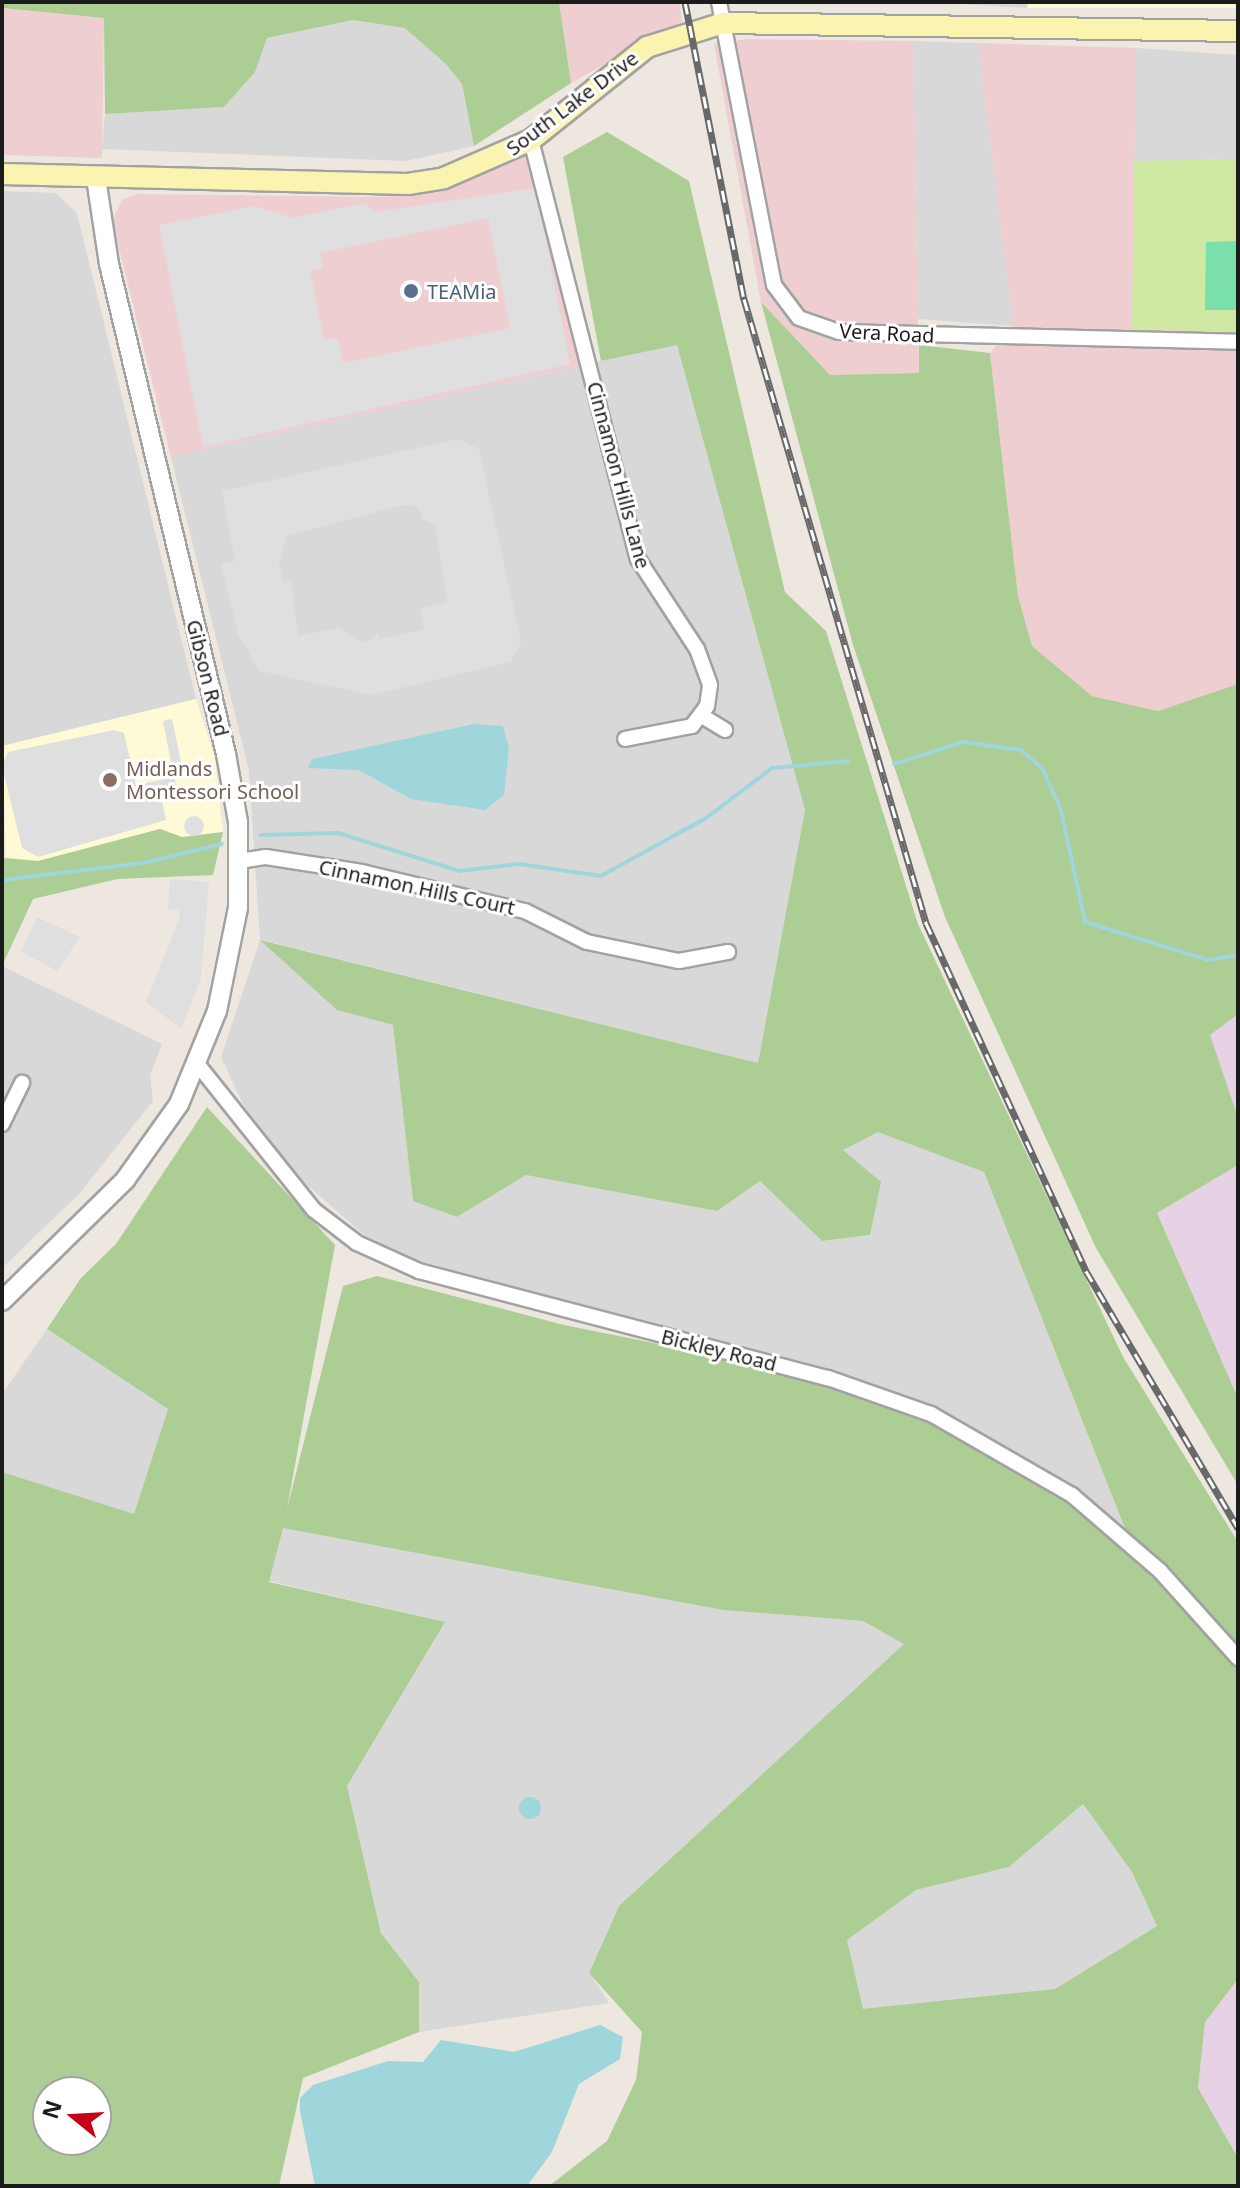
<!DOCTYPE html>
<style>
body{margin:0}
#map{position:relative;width:1240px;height:2188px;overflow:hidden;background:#ede7e0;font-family:"Noto Sans",sans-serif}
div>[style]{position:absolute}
.residential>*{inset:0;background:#d9d8d8}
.commercial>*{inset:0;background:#efced1}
.industrial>*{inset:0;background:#e6d1e5}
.education>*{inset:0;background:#fffad6}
.grass>*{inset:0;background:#cfe9a3}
.forest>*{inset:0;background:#accd93}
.pitch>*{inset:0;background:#7bdfab}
.parking>*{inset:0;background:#dfdfdf}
.round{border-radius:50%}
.water>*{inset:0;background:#9ed6dc}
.stream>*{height:4px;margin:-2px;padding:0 2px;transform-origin:2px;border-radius:2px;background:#9ed6dc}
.roads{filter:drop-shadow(2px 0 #a2a2a2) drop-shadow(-2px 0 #a2a2a2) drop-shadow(0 2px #a2a2a2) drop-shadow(0 -2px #a2a2a2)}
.minor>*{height:14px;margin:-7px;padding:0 7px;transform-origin:7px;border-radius:7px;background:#fff}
.tertiary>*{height:18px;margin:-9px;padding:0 9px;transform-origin:9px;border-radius:9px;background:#fff}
.secondary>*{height:20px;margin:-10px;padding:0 10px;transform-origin:10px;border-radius:10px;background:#faf4b0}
.rail>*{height:7px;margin-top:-3.5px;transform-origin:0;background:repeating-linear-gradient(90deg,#fff 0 12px,#696969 0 24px);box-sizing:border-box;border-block:2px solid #696969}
.dots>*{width:22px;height:22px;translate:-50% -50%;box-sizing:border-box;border:4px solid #fff;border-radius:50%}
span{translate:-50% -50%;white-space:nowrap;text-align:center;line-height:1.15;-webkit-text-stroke:6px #fff;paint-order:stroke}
.street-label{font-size:20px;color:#1b1b1b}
.service-label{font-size:20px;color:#4e5e75}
.left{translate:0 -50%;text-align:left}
.education-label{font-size:20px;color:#785e54}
.frame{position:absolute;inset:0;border:4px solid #1b1b1b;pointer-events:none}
.north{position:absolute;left:32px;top:2076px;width:80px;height:80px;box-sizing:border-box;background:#fff;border:2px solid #a4a4a4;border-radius:50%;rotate:288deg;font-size:22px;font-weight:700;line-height:32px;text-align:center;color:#1b1b1b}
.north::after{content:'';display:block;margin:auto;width:28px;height:36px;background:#c50019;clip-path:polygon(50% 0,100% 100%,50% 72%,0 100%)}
</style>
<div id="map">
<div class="residential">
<div style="clip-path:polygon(928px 2px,1028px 2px,1027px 8px)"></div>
<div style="clip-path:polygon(353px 20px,406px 28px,446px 64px,462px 84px,474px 146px,406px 161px,102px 149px,105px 114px,224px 107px,255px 72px,267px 38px)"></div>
<div style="clip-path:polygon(913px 41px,978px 43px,1013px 326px,918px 319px)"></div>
<div style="clip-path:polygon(1136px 48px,1238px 55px,1238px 159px,1134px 161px)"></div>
<div style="clip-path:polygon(2px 191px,56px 193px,77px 213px,196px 699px,2px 746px)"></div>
<div style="clip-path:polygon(677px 344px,805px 810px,758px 1063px,262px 940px,337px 1010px,393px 1025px,413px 1200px,457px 1217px,526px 1175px,717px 1211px,760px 1181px,822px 1241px,871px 1235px,842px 1150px,878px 1131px,984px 1172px,1126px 1531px,1060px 1479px,923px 1404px,381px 1250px,295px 1174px,243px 1104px,221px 1057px,260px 940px,249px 771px,171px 457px)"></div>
<div style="clip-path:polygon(2px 966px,162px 1044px,150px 1076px,153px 1101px,79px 1194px,2px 1268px)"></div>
<div style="clip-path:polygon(47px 1329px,168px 1409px,134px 1515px,2px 1472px,2px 1394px)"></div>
<div style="clip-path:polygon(283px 1527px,723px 1610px,863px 1621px,905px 1644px,619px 1906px,589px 1972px,609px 2003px,419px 2032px,419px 1982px,381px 1933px,347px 1786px,445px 1622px,269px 1581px)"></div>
<div style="clip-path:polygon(1083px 1804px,1132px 1872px,1157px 1926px,1055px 1989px,863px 2010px,847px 1940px,916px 1890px,1009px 1867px)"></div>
</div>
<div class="commercial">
<div style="clip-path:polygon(559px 2px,679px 2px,682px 22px,571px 83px)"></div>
<div style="clip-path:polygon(2px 8px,104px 18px,102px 158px,2px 155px)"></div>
<div style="clip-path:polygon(747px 39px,913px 41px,919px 373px,830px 375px,761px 302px,714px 44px)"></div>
<div style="clip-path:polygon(978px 43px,1136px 48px,1132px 329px,1238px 331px,1238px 684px,1158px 711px,1092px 696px,1032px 646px,1018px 596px,990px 353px,1013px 326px)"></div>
<div style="clip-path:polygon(533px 154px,579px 366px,171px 457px,112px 220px,122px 200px,136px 194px,385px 197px,436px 192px)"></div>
</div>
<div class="industrial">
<div style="clip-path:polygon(1238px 1014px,1238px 1118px,1209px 1035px)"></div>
<div style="clip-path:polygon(1238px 1165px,1238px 1398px,1157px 1213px)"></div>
<div style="clip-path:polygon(1238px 1979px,1238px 2158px,1198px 2088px,1205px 2022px)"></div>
</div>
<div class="education">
<div style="clip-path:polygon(1028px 2px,1238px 2px,1238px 8px,1027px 8px)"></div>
<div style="clip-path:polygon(196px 699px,215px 758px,223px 832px,182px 837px,160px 829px,38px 861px,6px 857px,2px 746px)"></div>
</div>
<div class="grass">
<div style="clip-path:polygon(1238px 159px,1238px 332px,1132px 329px,1134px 161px)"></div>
</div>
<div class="forest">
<div style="clip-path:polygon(2px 2px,559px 2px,571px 83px,474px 146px,462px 84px,446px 64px,405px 28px,353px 20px,267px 38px,255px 72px,224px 107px,105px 114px,104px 18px,2px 8px)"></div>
<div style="clip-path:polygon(evenodd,607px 132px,689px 181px,785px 592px,826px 631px,918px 924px,1123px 1357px,1238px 1542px,1238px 1979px,1205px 2022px,1198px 2088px,1238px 2158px,1238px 2186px,549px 2186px,607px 2141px,636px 2080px,642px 2032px,589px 1973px,619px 1906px,904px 1644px,863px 1621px,723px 1610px,283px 1528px,269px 1582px,445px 1622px,347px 1786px,381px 1933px,419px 1982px,419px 2032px,303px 2078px,279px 2186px,2px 2186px,2px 1472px,134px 1514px,168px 1409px,47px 1329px,81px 1278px,116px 1244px,207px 1107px,335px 1245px,287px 1509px,343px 1286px,377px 1276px,564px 1325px,828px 1378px,992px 1443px,1130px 1541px,984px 1172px,878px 1132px,843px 1150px,881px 1182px,870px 1235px,822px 1241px,760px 1181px,717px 1211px,526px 1175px,457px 1217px,413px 1201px,393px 1025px,337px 1010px,260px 940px,758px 1063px,805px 810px,677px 345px,601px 361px,563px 157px,607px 132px,1083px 1804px,1132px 1872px,1157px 1926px,1055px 1989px,863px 2009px,847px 1940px,916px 1890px,1009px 1867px,1083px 1804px,607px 132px,48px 2092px,96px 2092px,96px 2140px,48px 2140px,48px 2092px)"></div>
<div style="clip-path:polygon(761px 302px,830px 375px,919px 373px,919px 345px,990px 353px,1018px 596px,1032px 646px,1092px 696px,1158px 711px,1238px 684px,1238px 1014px,1210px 1035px,1238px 1118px,1238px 1165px,1157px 1213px,1238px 1398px,1238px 1485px,1096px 1248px,945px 917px,853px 645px)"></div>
<div style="clip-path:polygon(160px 829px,182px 837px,223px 832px,213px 875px,117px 879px,33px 899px,2px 966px,2px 858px,38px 861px)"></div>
</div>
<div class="pitch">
<div style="clip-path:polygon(1238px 241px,1238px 310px,1205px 310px,1206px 242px)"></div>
</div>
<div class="parking">
<div style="clip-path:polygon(evenodd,536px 188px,570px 364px,203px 447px,159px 225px,255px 206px,292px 218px,366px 203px,374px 212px,536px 188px,488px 218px,510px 328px,343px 363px,338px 338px,324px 340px,310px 271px,323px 267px,320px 253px,488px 218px)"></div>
<div style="clip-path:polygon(evenodd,458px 439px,479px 449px,521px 642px,511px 662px,371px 695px,259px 671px,238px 634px,221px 565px,235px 561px,222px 491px,458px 439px,403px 505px,418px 506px,423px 520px,435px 525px,447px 602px,420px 609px,424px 629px,380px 639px,378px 634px,363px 643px,339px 628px,298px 636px,291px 581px,283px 582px,279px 565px,286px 536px,403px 505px)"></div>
<div style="clip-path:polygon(172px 719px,183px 771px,173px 773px,163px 721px)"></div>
<div style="clip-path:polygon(114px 730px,124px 733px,136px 785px,174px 777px,177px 786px,160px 790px,166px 820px,38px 857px,22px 848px,2px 766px,8px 752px)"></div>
<div class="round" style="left:184px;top:816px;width:20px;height:20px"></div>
<div style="clip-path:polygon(170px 879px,209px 882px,201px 978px,181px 1029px,146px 1002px,180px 917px,179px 909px,168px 909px)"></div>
<div style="clip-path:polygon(37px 917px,80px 937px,57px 971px,21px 951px)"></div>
</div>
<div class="water">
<div style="clip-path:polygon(474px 724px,503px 726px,509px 748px,504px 795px,485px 810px,411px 799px,359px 770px,308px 768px,312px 759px)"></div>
<div class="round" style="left:519px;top:1797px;width:22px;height:22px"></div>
<div style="clip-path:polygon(600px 2025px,623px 2037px,620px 2059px,579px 2084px,552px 2152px,527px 2186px,315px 2186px,300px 2111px,300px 2098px,313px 2085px,388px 2061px,423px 2062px,441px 2040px,514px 2052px)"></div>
</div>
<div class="stream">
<div style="left:894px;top:764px;width:72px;rotate:-17.7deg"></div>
<div style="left:963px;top:742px;width:59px;rotate:7.9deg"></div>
<div style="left:1021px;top:750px;width:28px;rotate:41deg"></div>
<div style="left:1042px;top:768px;width:46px;rotate:65.7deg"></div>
<div style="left:1061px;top:810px;width:115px;rotate:77.9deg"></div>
<div style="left:1085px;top:922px;width:129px;rotate:17.2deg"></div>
<div style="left:1208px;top:960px;width:30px;rotate:-9deg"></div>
<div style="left:260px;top:835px;width:78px;rotate:-1.5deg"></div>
<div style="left:338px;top:833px;width:128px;rotate:17.3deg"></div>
<div style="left:460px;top:871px;width:59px;rotate:-6.8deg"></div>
<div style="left:519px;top:864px;width:83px;rotate:8.3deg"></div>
<div style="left:601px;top:876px;width:120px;rotate:-28.9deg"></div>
<div style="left:706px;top:818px;width:83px;rotate:-37.1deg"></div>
<div style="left:772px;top:768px;width:77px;rotate:-5.2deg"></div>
<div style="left:2px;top:880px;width:142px;rotate:-6.9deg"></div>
<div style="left:143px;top:863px;width:81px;rotate:-13.5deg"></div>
</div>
<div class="roads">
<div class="minor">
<div style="left:719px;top:2px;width:288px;rotate:79deg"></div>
<div style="left:774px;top:285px;width:41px;rotate:52.9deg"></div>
<div style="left:799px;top:318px;width:42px;rotate:19.3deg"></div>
<div style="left:839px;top:332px;width:399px;rotate:1.4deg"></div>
<div style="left:531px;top:140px;width:432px;rotate:75.7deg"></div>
<div style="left:638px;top:559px;width:108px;rotate:56.8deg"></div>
<div style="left:697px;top:649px;width:38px;rotate:70deg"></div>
<div style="left:710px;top:685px;width:21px;rotate:98deg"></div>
<div style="left:707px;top:706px;width:25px;rotate:127deg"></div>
<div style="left:692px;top:726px;width:68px;rotate:169deg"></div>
<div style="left:702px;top:716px;width:27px;rotate:31deg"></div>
<div style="left:240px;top:861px;width:26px;rotate:-9deg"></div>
<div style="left:266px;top:857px;width:97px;rotate:8.9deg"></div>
<div style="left:362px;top:872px;width:168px;rotate:13.5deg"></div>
<div style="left:525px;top:911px;width:69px;rotate:26.6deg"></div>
<div style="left:587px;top:942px;width:94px;rotate:11.7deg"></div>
<div style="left:679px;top:961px;width:50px;rotate:-10.4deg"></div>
<div style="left:199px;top:1066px;width:184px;rotate:51.4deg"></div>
<div style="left:314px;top:1210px;width:54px;rotate:37.5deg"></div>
<div style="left:357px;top:1243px;width:68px;rotate:24.3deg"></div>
<div style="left:419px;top:1271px;width:423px;rotate:14.7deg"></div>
<div style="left:828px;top:1378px;width:109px;rotate:19.3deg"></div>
<div style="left:931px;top:1414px;width:163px;rotate:29.9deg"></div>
<div style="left:1072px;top:1495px;width:116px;rotate:40.8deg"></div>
<div style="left:1160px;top:1571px;width:117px;rotate:48.1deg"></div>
<div style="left:2px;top:1124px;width:46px;rotate:-64deg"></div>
</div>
<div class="tertiary">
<div style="left:2px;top:1301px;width:173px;rotate:-44.5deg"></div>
<div style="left:125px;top:1180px;width:93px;rotate:-54.6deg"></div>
<div style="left:179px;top:1104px;width:100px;rotate:-67.8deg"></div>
<div style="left:217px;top:1011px;width:105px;rotate:-78.5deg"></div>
<div style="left:238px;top:908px;width:86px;rotate:-90deg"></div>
<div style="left:238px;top:822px;width:69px;rotate:-100deg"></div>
<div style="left:226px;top:754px;width:504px;rotate:-103.43deg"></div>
<div style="left:109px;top:264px;width:87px;rotate:-98.6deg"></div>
</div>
<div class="secondary">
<div style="left:2px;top:174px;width:406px;rotate:1.4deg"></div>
<div style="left:408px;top:184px;width:36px;rotate:-9deg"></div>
<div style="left:444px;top:178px;width:95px;rotate:-23.6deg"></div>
<div style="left:531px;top:140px;width:149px;rotate:-38.7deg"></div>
<div style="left:647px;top:47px;width:80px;rotate:-17.5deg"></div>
<div style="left:723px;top:23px;width:515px;rotate:0.89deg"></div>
</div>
</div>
<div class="rail">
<div style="left:685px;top:2px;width:303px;rotate:78.8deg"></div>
<div style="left:744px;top:299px;width:650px;rotate:73.74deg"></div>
<div style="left:926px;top:923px;width:383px;rotate:65.3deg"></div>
<div style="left:1086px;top:1271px;width:299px;rotate:59.4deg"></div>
</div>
<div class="dots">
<div style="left:411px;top:291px;background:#5c6f8a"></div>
<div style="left:110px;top:780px;background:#8d6e63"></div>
</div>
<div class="street-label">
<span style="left:572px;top:103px;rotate:-37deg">South Lake Drive</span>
<span style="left:887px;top:333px;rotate:3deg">Vera Road</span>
<span style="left:619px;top:475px;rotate:75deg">Cinnamon Hills Lane</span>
<span style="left:208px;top:678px;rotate:76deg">Gibson Road</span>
<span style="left:417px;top:887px;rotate:12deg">Cinnamon Hills Court</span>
<span style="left:719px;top:1350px;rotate:14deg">Bickley Road</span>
</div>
<div class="service-label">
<span class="left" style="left:427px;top:291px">TEAMia</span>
</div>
<div class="education-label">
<span class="left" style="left:126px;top:780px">Midlands<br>Montessori School</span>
</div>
<div class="frame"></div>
<div class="north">N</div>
</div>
